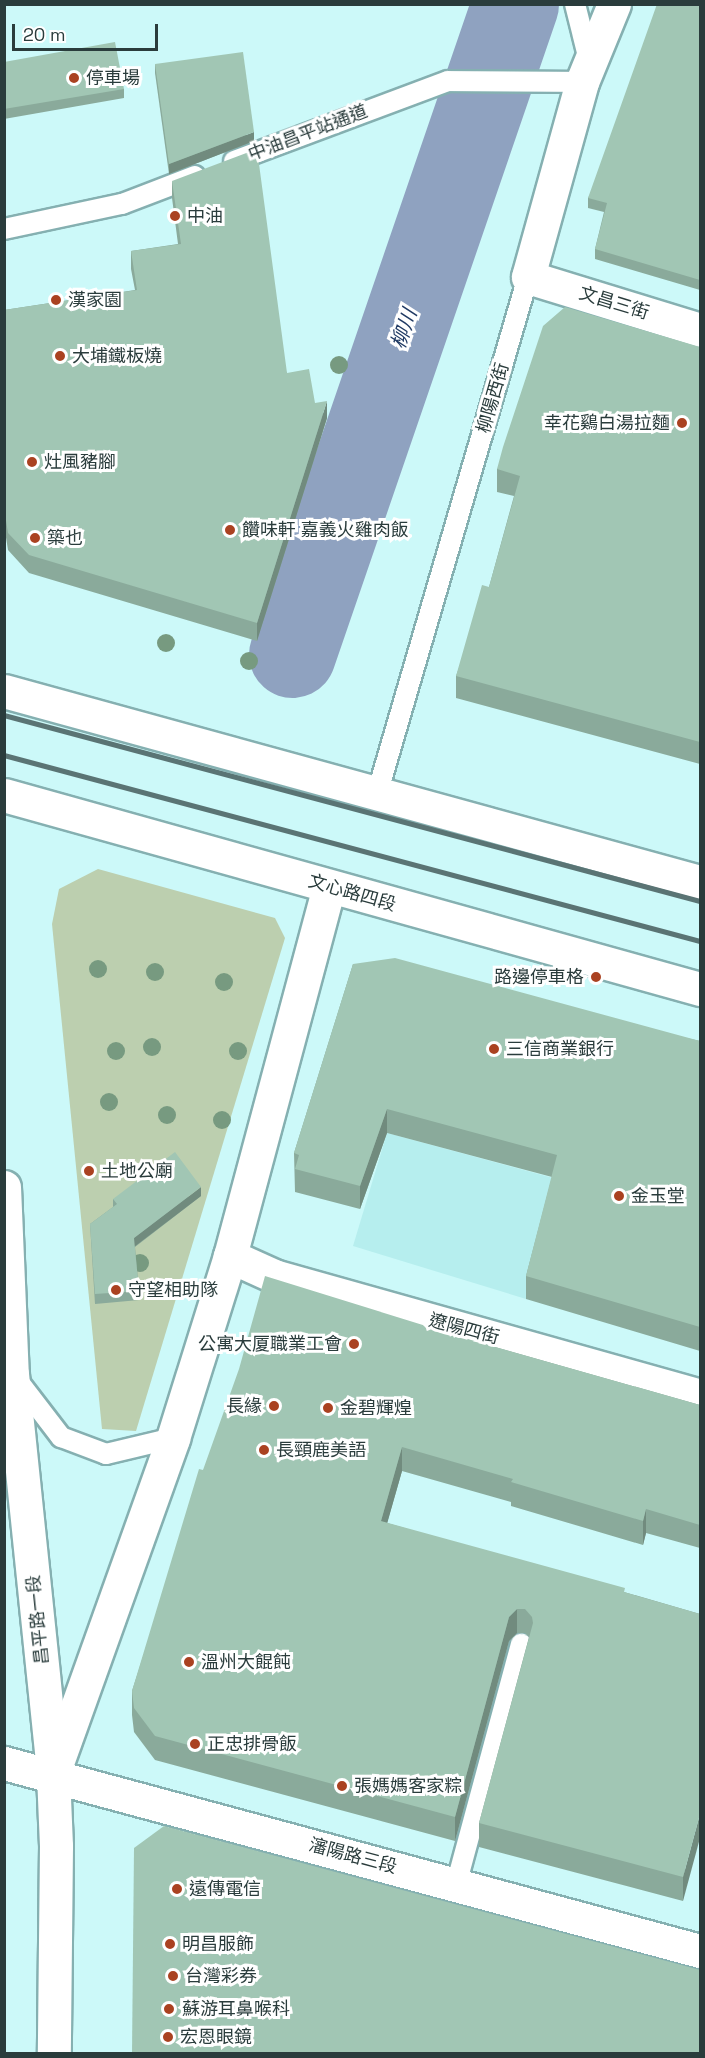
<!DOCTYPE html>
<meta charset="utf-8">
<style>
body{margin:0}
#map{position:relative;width:705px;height:2058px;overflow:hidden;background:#ccf9f9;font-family:"Space Grotesk","Noto Sans TC",sans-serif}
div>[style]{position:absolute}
.built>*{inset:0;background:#b6eeee}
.green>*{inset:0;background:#bccfaf}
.river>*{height:87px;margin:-43.5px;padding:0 43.5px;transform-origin:43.5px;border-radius:43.5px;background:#8fa2c0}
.roads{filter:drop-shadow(2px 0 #85b0b1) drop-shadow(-2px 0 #85b0b1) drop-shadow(0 2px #85b0b1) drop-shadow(0 -2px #85b0b1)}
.lane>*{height:20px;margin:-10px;padding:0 10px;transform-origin:10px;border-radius:10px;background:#fff}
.street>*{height:33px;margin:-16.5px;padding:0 16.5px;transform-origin:16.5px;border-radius:16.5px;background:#fff}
.secondary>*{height:33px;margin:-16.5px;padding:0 16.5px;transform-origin:16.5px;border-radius:16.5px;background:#fff}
.rail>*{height:4.5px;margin:-2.25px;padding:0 2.25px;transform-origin:2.25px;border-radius:2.25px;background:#5a7474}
.trees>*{width:18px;height:18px;margin:-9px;border-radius:50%;background:#779a80}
.wall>*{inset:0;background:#8aaa9b}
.shaded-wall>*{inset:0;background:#718b7e}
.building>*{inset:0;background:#a1c6b4}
.dots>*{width:16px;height:16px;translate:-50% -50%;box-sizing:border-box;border:3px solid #fff;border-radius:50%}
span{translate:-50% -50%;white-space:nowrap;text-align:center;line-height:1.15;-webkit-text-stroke:6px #fff;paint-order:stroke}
.poi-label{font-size:18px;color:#2a3c3c}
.left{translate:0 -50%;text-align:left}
.right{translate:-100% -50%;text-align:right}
.street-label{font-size:18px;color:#2a3c3c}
.water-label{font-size:20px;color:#213b64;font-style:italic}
.frame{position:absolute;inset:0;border:6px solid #2a3c3c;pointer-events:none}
.scale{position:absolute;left:12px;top:24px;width:146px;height:27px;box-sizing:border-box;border:3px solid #2a3c3c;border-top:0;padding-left:8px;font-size:18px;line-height:21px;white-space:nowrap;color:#2a3c3c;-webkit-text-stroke:4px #fff;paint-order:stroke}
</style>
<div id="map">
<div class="built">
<div style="clip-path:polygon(387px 1133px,557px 1179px,526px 1299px,353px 1246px)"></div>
</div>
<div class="green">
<div style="clip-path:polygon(98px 869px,275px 918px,285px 938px,136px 1431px,102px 1429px,52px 924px,59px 889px)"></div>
</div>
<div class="river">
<div style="left:292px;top:654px;width:687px;rotate:-71.06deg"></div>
</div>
<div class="roads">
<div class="lane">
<div style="left:575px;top:4px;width:58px;rotate:76deg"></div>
<div style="left:234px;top:161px;width:228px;rotate:-20.5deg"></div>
<div style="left:448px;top:81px;width:134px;rotate:0.4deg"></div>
<div style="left:4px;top:229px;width:121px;rotate:-12deg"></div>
<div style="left:122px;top:204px;width:78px;rotate:-21deg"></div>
<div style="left:377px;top:794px;width:539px;rotate:-73.72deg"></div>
<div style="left:15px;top:1377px;width:76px;rotate:52.5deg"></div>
<div style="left:61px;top:1437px;width:48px;rotate:20.7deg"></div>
<div style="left:106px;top:1454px;width:69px;rotate:-13.4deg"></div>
<div style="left:456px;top:1885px;width:250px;rotate:-74.9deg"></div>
</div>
<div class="street">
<div style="left:614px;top:4px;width:84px;rotate:112.3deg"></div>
<div style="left:582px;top:82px;width:202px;rotate:105.5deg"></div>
<div style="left:528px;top:277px;width:180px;rotate:17.1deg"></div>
<div style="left:230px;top:1256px;width:48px;rotate:24.4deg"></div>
<div style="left:274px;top:1276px;width:443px;rotate:15.7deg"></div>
<div style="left:4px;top:1763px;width:721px;rotate:15.12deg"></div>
<div style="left:53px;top:1774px;width:357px;rotate:-70.3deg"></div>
<div style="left:173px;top:1438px;width:191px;rotate:-72.6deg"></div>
<div style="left:230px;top:1256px;width:382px;rotate:-75deg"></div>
</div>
<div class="secondary">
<div style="left:4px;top:691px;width:722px;rotate:15.35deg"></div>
<div style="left:4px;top:795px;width:723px;rotate:15.58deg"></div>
<div style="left:4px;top:1187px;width:187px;rotate:87.6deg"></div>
<div style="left:12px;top:1374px;width:402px;rotate:84.1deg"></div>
<div style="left:53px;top:1774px;width:72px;rotate:87.6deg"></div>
<div style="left:56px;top:1846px;width:208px;rotate:90.6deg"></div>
</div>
</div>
<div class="rail">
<div style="left:4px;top:715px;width:720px;rotate:14.96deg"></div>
<div style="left:4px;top:755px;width:720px;rotate:14.96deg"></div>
</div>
<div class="trees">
<div style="left:339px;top:365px"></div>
<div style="left:166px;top:643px"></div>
<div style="left:249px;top:661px"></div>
<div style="left:98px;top:969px"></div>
<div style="left:155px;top:972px"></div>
<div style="left:224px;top:982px"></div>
<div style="left:152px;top:1047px"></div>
<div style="left:116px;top:1051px"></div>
<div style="left:238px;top:1051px"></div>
<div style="left:109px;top:1102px"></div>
<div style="left:167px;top:1115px"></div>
<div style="left:222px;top:1120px"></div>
<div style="left:140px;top:1263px"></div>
</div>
<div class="wall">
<div style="clip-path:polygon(700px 4px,700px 290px,595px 259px,595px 249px,604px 212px,588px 208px,588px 198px)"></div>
<div style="clip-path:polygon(4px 62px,124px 89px,124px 98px,4px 119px)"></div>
<div style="clip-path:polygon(155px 64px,254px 141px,169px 174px,155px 73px)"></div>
<div style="clip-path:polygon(172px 181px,287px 373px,327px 418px,257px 641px,29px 573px,8px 550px,4px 525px,4px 310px,135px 290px,131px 269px,131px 251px,178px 244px,172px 198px)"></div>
<div style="clip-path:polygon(700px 347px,700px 764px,456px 698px,456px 676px,489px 587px,514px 496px,497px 492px,497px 469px)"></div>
<div style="clip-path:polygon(353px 964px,700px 1041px,700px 1351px,526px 1299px,526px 1276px,552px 1177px,387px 1133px,360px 1209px,295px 1192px,294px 1153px)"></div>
<div style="clip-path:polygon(201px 1196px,135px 1247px,139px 1291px,139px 1300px,95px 1304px,90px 1224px,113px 1207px,113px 1199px)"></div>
<div style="clip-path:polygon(481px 1343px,700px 1405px,700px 1548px,646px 1533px,643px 1545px,511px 1506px,511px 1502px,402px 1471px,387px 1523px,700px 1614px,683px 1901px,479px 1847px,479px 1823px,529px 1637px,525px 1633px,517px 1633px,509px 1641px,455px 1841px,155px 1760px,134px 1732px,132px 1715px,132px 1691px,203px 1470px)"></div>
</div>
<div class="shaded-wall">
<div style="clip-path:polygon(254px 132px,254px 141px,169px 174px,169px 164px)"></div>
<div style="clip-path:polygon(327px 401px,327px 418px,257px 641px,257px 623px)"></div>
<div style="clip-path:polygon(387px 1109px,387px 1133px,360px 1209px,360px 1186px)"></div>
<div style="clip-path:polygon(201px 1187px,201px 1196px,134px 1247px,134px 1238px)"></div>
<div style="clip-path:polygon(402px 1447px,402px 1471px,381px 1545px,381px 1521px)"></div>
<div style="clip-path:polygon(646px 1509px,646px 1533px,643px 1545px,643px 1521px)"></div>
<div style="clip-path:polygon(517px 1609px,517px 1633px,509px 1641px,455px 1841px,455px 1817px,509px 1617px)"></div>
<div style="clip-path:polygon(700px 1814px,700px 1838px,683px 1901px,683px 1877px)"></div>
</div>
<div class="building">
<div style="clip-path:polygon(657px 4px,700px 4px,700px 280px,595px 249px,607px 203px,588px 198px)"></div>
<div style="clip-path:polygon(115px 42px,124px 89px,4px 109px,4px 62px)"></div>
<div style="clip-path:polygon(243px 52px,254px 132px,169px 164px,155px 64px)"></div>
<div style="clip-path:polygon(257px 149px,287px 373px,309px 369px,315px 403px,327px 401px,257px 623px,29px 555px,8px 533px,4px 508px,4px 310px,137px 290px,131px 251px,181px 244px,172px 181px)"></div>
<div style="clip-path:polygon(565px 307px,700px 347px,700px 742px,456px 676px,482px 585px,489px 587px,520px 476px,497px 469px,503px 447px,543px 326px)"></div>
<div style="clip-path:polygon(395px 958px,700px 1041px,700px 1327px,526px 1276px,557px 1155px,387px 1109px,360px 1186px,295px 1169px,299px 1155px,294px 1153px,353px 964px)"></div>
<div style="clip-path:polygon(175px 1152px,201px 1187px,134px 1238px,139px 1291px,95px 1294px,90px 1224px,117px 1204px,113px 1199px)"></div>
<div style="clip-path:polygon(265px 1276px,481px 1343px,700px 1405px,700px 1525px,646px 1509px,643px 1521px,511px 1482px,513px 1479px,402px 1447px,381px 1521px,625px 1588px,624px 1592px,700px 1614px,700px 1814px,683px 1877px,479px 1823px,533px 1623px,532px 1617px,525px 1609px,517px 1609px,509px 1617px,455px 1817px,155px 1736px,134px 1708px,132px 1691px,199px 1469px,203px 1470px,239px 1369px)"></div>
<div style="clip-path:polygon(164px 1826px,700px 1970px,700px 2054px,132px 2054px,134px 1848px)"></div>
</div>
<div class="dots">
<div style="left:74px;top:78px;background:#aa4221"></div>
<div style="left:175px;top:216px;background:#aa4221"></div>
<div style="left:56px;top:300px;background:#aa4221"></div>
<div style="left:60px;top:356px;background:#aa4221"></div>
<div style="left:682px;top:423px;background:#aa4221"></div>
<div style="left:32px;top:462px;background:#aa4221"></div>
<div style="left:230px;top:530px;background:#aa4221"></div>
<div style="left:35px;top:538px;background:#aa4221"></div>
<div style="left:596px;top:977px;background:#aa4221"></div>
<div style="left:494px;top:1049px;background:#aa4221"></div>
<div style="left:89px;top:1171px;background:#aa4221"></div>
<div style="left:619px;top:1196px;background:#aa4221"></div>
<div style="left:116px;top:1290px;background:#aa4221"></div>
<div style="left:354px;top:1344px;background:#aa4221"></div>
<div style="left:274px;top:1406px;background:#aa4221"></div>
<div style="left:328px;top:1408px;background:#aa4221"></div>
<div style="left:264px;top:1450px;background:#aa4221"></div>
<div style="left:189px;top:1662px;background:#aa4221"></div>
<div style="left:195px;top:1744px;background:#aa4221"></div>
<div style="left:342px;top:1786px;background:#aa4221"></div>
<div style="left:177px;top:1889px;background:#aa4221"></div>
<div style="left:170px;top:1944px;background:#aa4221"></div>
<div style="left:173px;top:1976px;background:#aa4221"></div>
<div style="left:169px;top:2009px;background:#aa4221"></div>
<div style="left:168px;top:2037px;background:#aa4221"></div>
</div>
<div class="poi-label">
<span class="left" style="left:86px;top:78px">停車場</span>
<span class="left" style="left:187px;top:216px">中油</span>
<span class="left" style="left:68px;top:300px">漢家園</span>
<span class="left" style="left:72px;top:356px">大埔鐵板燒</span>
<span class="right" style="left:670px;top:423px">幸花鷄白湯拉麵</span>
<span class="left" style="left:44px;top:462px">灶風豬腳</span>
<span class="left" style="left:242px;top:530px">饡味軒 嘉義火雞肉飯</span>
<span class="left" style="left:47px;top:538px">築也</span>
<span class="right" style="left:584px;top:977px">路邊停車格</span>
<span class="left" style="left:506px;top:1049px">三信商業銀行</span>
<span class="left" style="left:101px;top:1171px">土地公廟</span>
<span class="left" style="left:631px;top:1196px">金玉堂</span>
<span class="left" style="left:128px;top:1290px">守望相助隊</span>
<span class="right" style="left:342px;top:1344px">公寓大厦職業工會</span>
<span class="right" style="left:262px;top:1406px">長緣</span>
<span class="left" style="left:340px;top:1408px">金碧輝煌</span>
<span class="left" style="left:276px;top:1450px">長頸鹿美語</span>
<span class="left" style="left:201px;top:1662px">溫州大餛飩</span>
<span class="left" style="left:207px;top:1744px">正忠排骨飯</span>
<span class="left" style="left:354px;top:1786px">張媽媽客家粽</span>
<span class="left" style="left:189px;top:1889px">遠傳電信</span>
<span class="left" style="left:182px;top:1944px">明昌服飾</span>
<span class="left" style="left:185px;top:1976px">台灣彩券</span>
<span class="left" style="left:182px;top:2009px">蘇游耳鼻喉科</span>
<span class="left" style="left:180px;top:2037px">宏恩眼鏡</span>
</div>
<div class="street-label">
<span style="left:308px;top:133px;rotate:-21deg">中油昌平站通道</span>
<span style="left:614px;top:303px;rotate:17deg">文昌三街</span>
<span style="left:493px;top:398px;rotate:-74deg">柳陽西街</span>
<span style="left:352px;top:893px;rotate:16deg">文心路四段</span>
<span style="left:464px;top:1329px;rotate:15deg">遼陽四街</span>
<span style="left:38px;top:1620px;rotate:-96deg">昌平路一段</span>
<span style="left:353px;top:1856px;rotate:15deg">瀋陽路三段</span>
</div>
<div class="water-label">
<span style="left:404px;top:329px;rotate:-71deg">柳川</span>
</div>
<div class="frame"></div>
<div class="scale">20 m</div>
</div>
